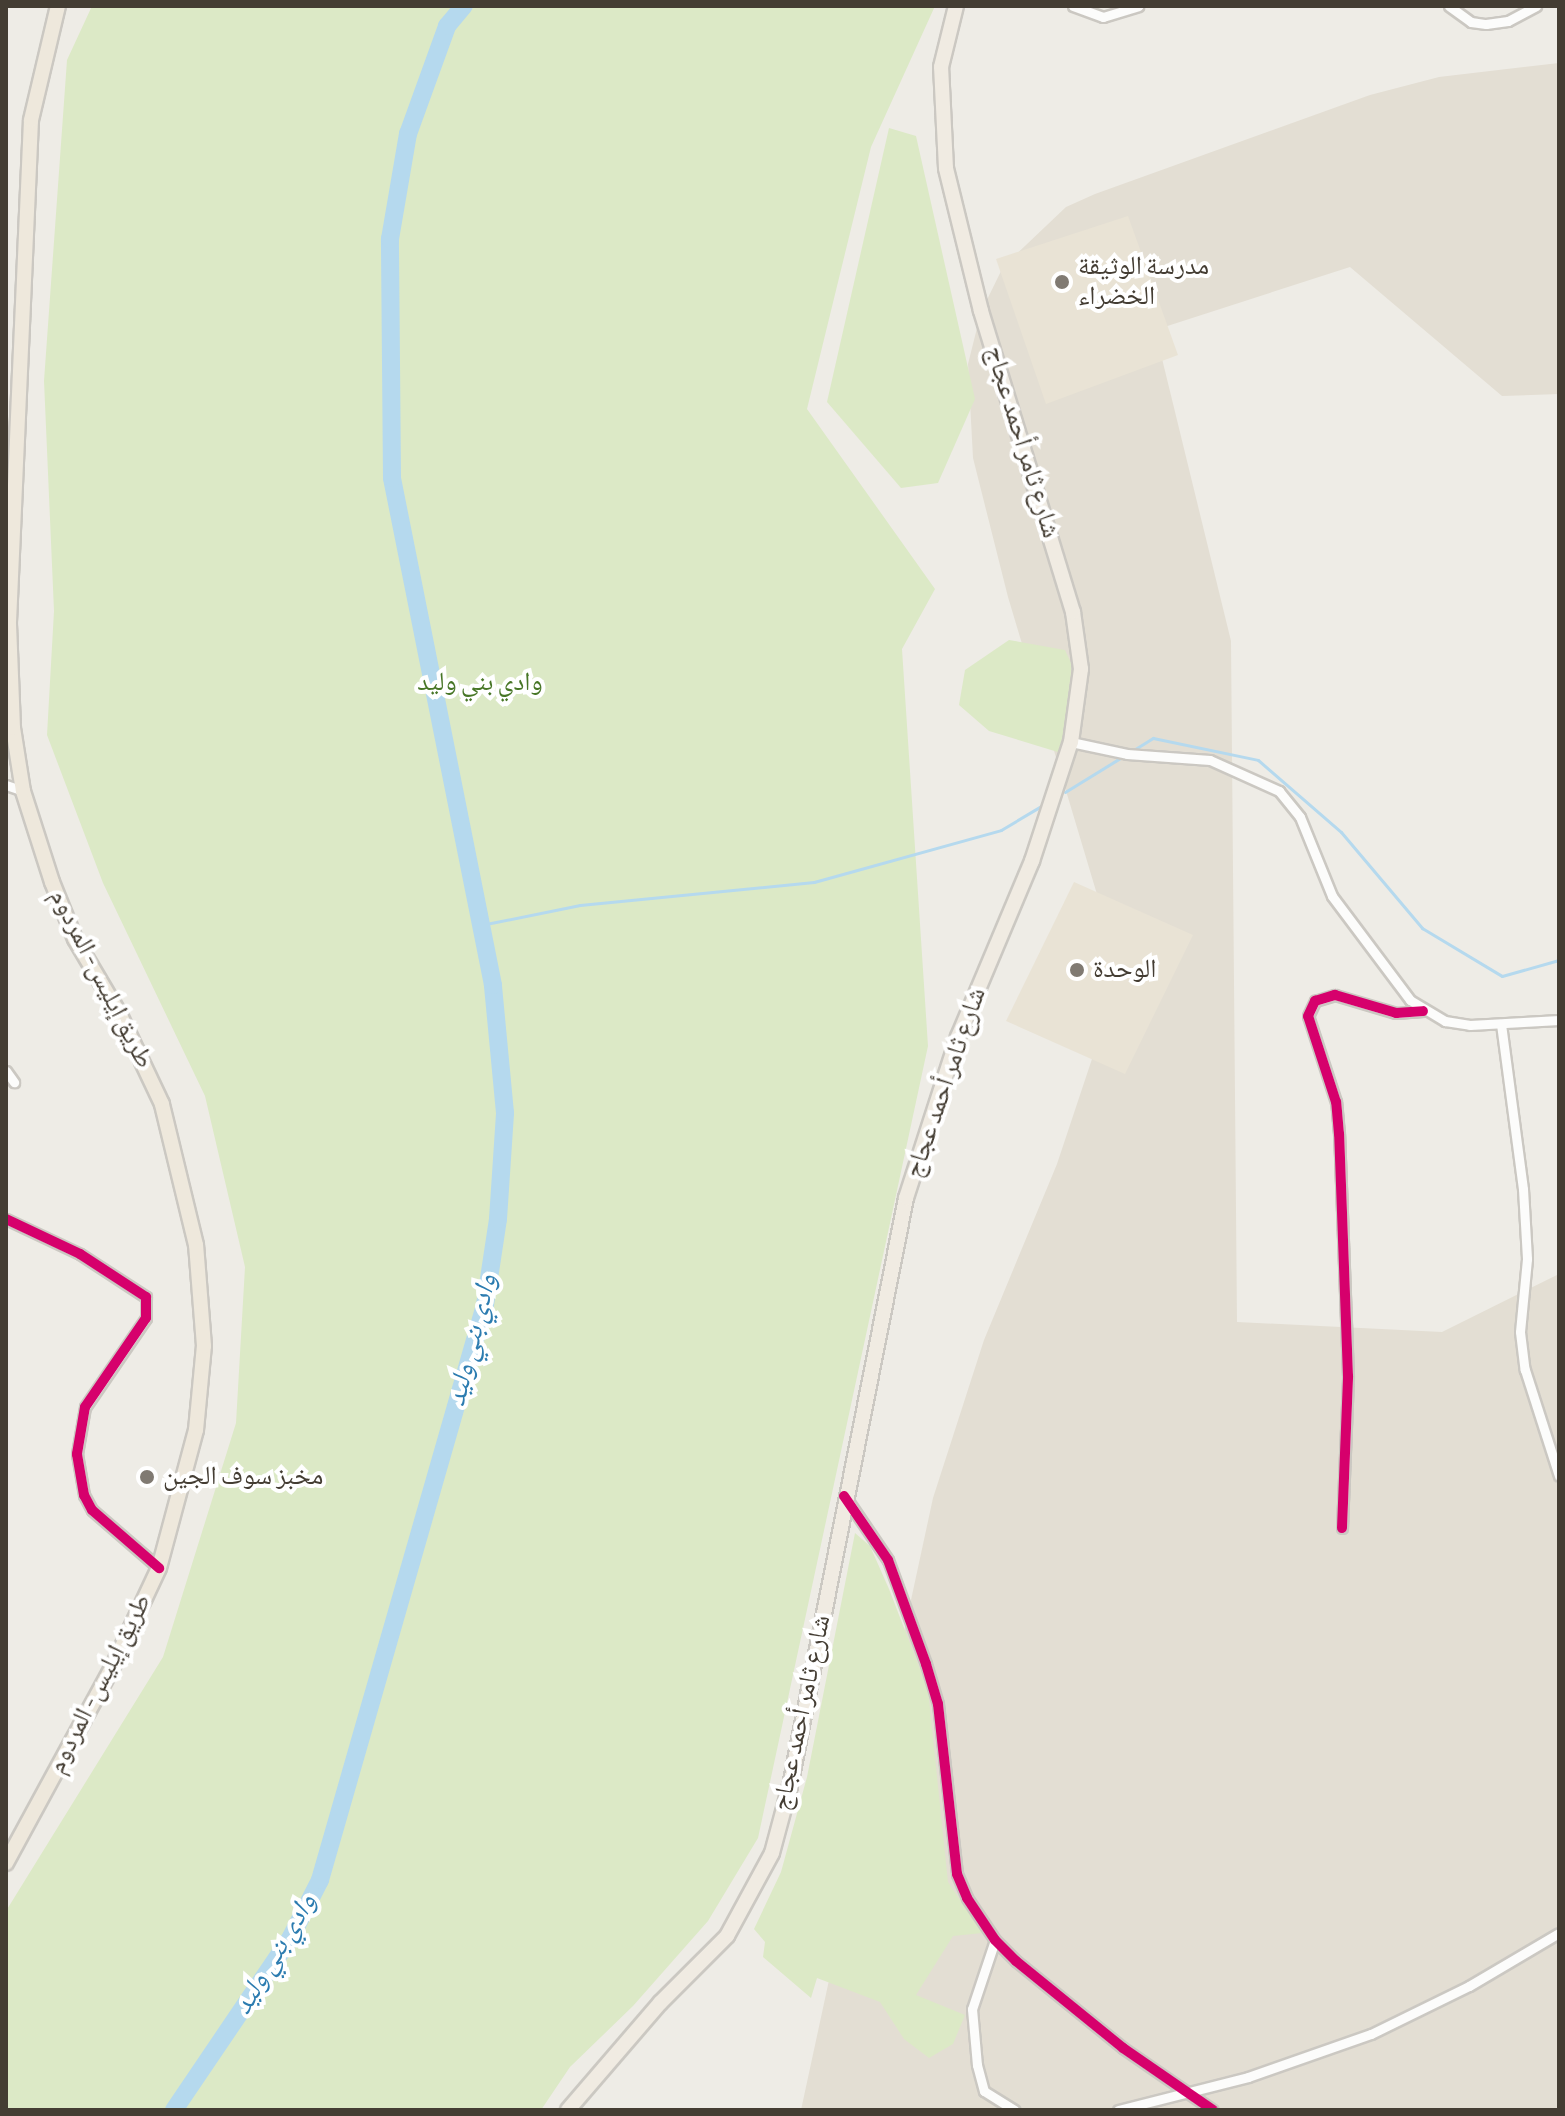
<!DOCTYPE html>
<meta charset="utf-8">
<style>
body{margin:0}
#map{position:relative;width:1565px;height:2116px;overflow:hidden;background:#eeece6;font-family:"Sofia Sans Condensed","Noto Naskh Arabic",sans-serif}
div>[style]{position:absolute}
.residential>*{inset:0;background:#e3ded3}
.education>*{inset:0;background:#e9e3d5}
.green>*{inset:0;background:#dce9c6}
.stream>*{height:3px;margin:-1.5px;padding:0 1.5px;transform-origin:1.5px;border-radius:1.5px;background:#b5d9ee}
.river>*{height:18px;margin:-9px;padding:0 9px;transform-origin:9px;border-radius:9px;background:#b5d9ee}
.roads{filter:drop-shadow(2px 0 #cbc8c2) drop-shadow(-2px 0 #cbc8c2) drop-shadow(0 2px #cbc8c2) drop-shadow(0 -2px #cbc8c2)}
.minor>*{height:9px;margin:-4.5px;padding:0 4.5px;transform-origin:4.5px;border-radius:4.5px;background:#fcfcfb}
.primary>*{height:14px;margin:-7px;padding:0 7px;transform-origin:7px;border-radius:7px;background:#f0ebe2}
.trunk>*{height:14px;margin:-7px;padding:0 7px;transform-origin:7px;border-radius:7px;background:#eee8dc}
.cycleway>*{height:10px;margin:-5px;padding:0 5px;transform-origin:5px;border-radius:5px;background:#d6006c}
.dots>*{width:22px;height:22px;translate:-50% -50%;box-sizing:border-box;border:4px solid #fff;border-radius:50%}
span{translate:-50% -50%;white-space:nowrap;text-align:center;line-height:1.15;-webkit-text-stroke:8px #fff;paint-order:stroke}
.poi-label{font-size:26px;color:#443d33}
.left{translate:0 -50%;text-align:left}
.street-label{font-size:26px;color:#443d33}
.park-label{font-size:26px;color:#477626}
.water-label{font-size:28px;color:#2c7cb0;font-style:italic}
.frame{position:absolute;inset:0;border:8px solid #443d33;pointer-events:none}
</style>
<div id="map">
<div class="residential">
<div style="clip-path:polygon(1559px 63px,1559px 394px,1502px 396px,1350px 267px,1155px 330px,1231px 641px,1237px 1322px,1442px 1332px,1559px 1274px,1559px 2110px,801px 2110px,933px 1498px,984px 1340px,1057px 1164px,1098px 1041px,1099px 901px,1008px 597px,973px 458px,968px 364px,981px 312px,1003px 267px,1066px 207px,1095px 194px,1370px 95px,1439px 77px)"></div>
</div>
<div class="education">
<div style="clip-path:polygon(1128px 216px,1178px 355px,1046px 404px,996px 259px)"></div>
<div style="clip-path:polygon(1074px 882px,1193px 935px,1125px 1074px,1006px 1021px)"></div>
</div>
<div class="green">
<div style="clip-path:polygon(92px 6px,935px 6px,871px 147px,807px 409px,935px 589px,902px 649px,928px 1046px,758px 1838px,708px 1921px,633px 2006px,570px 2067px,541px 2110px,6px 2110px,6px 1911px,163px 1657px,236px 1423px,245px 1267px,205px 1096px,103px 883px,47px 735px,54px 611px,44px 381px,67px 60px)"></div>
<div style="clip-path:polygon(889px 128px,916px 136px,975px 399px,938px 483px,901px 488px,827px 402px)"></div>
<div style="clip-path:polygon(1009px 640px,1065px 650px,1072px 665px,1061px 753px,989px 731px,959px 705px,965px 670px)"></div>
<div style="clip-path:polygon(855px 1533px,870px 1546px,889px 1589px,928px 1690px,948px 1882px,982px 1933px,953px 1936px,916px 1995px,965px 2015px,953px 2044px,929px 2058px,904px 2039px,880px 2002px,817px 1978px,811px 1998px,763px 1957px,765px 1942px,754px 1929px,781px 1872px,807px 1777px)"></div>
</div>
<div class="stream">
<div style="left:1132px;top:751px;width:25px;rotate:-32deg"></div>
<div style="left:1153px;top:738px;width:107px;rotate:11.8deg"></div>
<div style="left:1258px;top:760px;width:110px;rotate:40.9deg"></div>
<div style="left:1341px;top:832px;width:126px;rotate:49.8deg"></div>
<div style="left:1422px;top:928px;width:93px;rotate:31deg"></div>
<div style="left:1502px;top:976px;width:59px;rotate:-15.7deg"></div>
<div style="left:1065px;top:792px;width:67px;rotate:-31.6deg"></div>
<div style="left:481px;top:925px;width:101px;rotate:-11.4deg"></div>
<div style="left:580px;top:905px;width:235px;rotate:-5.6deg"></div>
<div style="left:814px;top:882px;width:194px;rotate:-15.5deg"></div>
<div style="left:1001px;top:830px;width:49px;rotate:-30.8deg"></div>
</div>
<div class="river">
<div style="left:174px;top:2110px;width:209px;rotate:-55.9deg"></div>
<div style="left:291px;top:1937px;width:64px;rotate:-63deg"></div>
<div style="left:320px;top:1880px;width:598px;rotate:-73.99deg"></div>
<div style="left:485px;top:1305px;width:87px;rotate:-81.4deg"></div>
<div style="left:498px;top:1219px;width:106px;rotate:-86.2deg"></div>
<div style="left:505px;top:1113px;width:129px;rotate:-95.4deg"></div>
<div style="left:493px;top:985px;width:517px;rotate:-101.27deg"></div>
<div style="left:392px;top:478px;width:239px;rotate:-90.5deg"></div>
<div style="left:390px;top:239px;width:107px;rotate:-80.3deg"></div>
<div style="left:408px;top:134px;width:115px;rotate:-70.1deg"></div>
<div style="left:447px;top:26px;width:26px;rotate:-50deg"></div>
</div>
<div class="roads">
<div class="minor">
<div style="left:1073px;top:6px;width:32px;rotate:20deg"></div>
<div style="left:1103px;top:17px;width:37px;rotate:-17deg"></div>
<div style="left:1449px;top:6px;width:27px;rotate:36deg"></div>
<div style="left:1471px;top:22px;width:15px;rotate:8deg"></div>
<div style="left:1486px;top:24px;width:22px;rotate:-8deg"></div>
<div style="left:1508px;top:21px;width:32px;rotate:-28deg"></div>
<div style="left:1071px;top:742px;width:57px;rotate:12.1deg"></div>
<div style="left:1127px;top:754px;width:83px;rotate:4.1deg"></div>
<div style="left:1210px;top:760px;width:76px;rotate:24.2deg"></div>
<div style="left:1279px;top:791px;width:33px;rotate:51deg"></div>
<div style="left:1300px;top:817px;width:85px;rotate:67.9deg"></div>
<div style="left:1332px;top:896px;width:130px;rotate:53.1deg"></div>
<div style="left:1410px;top:1000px;width:41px;rotate:31deg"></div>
<div style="left:1445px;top:1021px;width:25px;rotate:9deg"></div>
<div style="left:1470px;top:1025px;width:89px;rotate:-3.2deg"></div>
<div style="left:6px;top:785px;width:18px;rotate:19deg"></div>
<div style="left:1501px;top:1024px;width:166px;rotate:82.4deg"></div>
<div style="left:1523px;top:1189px;width:70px;rotate:86.7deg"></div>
<div style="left:1527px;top:1259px;width:73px;rotate:95.5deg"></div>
<div style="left:1520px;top:1332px;width:38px;rotate:83deg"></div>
<div style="left:1525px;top:1370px;width:111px;rotate:72.2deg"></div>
<div style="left:6px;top:1071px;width:14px;rotate:54deg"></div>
<div style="left:6px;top:1219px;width:82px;rotate:25.3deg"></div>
<div style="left:80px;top:1254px;width:79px;rotate:33.1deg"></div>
<div style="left:146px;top:1297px;width:21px;rotate:90deg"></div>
<div style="left:146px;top:1318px;width:108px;rotate:124.4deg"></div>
<div style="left:85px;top:1407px;width:48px;rotate:99.7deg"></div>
<div style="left:77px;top:1454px;width:42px;rotate:80.3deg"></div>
<div style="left:84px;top:1495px;width:17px;rotate:62deg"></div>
<div style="left:92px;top:1510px;width:89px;rotate:40.9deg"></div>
<div style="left:846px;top:1498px;width:75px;rotate:55.9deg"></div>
<div style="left:888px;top:1560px;width:111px;rotate:69.9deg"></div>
<div style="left:926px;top:1664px;width:42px;rotate:73.3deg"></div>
<div style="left:938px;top:1704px;width:171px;rotate:83.6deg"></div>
<div style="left:957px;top:1874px;width:26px;rotate:67deg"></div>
<div style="left:967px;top:1898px;width:50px;rotate:56.3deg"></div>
<div style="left:995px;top:1940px;width:30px;rotate:45deg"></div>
<div style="left:1016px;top:1961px;width:138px;rotate:39.1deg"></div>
<div style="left:1123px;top:2048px;width:109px;rotate:34.6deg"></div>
<div style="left:1342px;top:1528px;width:152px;rotate:-87.7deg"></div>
<div style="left:1348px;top:1376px;width:242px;rotate:-92.1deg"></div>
<div style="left:1339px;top:1134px;width:32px;rotate:-95deg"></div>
<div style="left:1336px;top:1102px;width:90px;rotate:-108deg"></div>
<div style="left:1308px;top:1016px;width:17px;rotate:-65deg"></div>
<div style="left:1315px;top:1001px;width:21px;rotate:-17deg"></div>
<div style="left:1335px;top:995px;width:64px;rotate:16.4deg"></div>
<div style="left:1396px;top:1013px;width:27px;rotate:-4deg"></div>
<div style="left:995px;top:1940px;width:73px;rotate:108.4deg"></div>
<div style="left:972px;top:2009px;width:56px;rotate:84.9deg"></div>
<div style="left:977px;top:2065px;width:27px;rotate:75deg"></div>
<div style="left:984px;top:2091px;width:36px;rotate:32deg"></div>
<div style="left:1118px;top:2110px;width:134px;rotate:-14.2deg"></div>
<div style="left:1248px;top:2077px;width:130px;rotate:-19.3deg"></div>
<div style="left:1371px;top:2034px;width:109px;rotate:-26.1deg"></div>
<div style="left:1469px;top:1986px;width:104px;rotate:-30.5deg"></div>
</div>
<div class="primary">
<div style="left:568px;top:2110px;width:141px;rotate:-49.3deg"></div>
<div style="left:660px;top:2003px;width:95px;rotate:-45deg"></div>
<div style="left:727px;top:1936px;width:94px;rotate:-61.5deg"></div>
<div style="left:772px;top:1853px;width:69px;rotate:-75deg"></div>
<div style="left:790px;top:1786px;width:599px;rotate:-78.84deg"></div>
<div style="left:906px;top:1198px;width:169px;rotate:-72.1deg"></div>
<div style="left:958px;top:1037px;width:191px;rotate:-67.2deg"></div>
<div style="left:1032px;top:861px;width:125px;rotate:-71.9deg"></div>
<div style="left:1071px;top:742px;width:74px;rotate:-82.2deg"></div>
<div style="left:1081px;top:669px;width:58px;rotate:-98deg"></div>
<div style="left:1073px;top:612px;width:315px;rotate:-107deg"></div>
<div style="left:981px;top:311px;width:147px;rotate:-103.8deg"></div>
<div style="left:946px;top:168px;width:101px;rotate:-92.8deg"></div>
<div style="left:941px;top:67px;width:63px;rotate:-76.2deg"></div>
</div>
<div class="trunk">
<div style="left:6px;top:1863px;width:224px;rotate:-61.5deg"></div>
<div style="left:113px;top:1666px;width:108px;rotate:-64.9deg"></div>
<div style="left:159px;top:1568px;width:143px;rotate:-75deg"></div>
<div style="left:196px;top:1430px;width:84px;rotate:-84.6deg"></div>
<div style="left:204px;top:1346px;width:101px;rotate:-94.5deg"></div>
<div style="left:196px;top:1245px;width:145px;rotate:-103.6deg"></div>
<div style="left:162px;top:1104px;width:98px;rotate:-115.3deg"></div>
<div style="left:120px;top:1015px;width:88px;rotate:-120.6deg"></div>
<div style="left:75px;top:939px;width:61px;rotate:-112deg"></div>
<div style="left:52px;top:882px;width:96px;rotate:-107.7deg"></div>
<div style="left:23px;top:791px;width:64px;rotate:-99deg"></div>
<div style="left:13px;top:728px;width:106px;rotate:-92.2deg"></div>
<div style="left:9px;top:622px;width:502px;rotate:-87.49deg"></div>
<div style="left:31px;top:120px;width:117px;rotate:-76.7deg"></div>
</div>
</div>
<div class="cycleway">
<div style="left:6px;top:1219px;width:82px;rotate:25.3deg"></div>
<div style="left:80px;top:1254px;width:79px;rotate:33.1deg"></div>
<div style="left:146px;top:1297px;width:21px;rotate:90deg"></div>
<div style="left:146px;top:1318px;width:108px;rotate:124.4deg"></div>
<div style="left:85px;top:1407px;width:48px;rotate:99.7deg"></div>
<div style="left:77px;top:1454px;width:42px;rotate:80.3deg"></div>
<div style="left:84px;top:1495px;width:17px;rotate:62deg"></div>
<div style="left:92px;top:1510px;width:89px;rotate:40.9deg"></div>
<div style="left:844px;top:1496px;width:78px;rotate:55.5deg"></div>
<div style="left:888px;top:1560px;width:111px;rotate:69.9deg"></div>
<div style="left:926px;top:1664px;width:42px;rotate:73.3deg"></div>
<div style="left:938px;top:1704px;width:171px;rotate:83.6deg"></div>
<div style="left:957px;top:1874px;width:26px;rotate:67deg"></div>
<div style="left:967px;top:1898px;width:50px;rotate:56.3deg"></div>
<div style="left:995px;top:1940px;width:30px;rotate:45deg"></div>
<div style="left:1016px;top:1961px;width:138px;rotate:39.1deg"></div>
<div style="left:1123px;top:2048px;width:109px;rotate:34.6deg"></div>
<div style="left:1342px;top:1528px;width:152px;rotate:-87.7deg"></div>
<div style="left:1348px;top:1376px;width:242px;rotate:-92.1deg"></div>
<div style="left:1339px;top:1134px;width:32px;rotate:-95deg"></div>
<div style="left:1336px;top:1102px;width:90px;rotate:-108deg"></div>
<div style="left:1308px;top:1016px;width:17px;rotate:-65deg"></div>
<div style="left:1315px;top:1001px;width:21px;rotate:-17deg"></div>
<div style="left:1335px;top:995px;width:64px;rotate:16.4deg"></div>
<div style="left:1396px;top:1013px;width:27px;rotate:-4deg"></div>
</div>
<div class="dots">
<div style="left:1062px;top:282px;background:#807a72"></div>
<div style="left:1077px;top:970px;background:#807a72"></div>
<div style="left:147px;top:1477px;background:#807a72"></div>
</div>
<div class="poi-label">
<span class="left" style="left:1078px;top:282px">مدرسة الوثيقة<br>الخضراء</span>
<span class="left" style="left:1093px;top:970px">الوحدة</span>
<span class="left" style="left:163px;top:1477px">مخبز سوف الجين</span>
</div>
<div class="street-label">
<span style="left:1022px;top:442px;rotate:73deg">شارع ثامر أحمد عجاج</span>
<span style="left:101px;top:979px;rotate:63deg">طريق إيليس- المردوم</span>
<span style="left:946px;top:1083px;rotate:-71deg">شارع ثامر أحمد عجاج</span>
<span style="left:100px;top:1684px;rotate:-63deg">طريق إيليس- المردوم</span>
<span style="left:802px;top:1713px;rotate:-78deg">شارع ثامر أحمد عجاج</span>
</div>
<div class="park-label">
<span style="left:480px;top:683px">وادي بني وليد</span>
</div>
<div class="water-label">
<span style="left:472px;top:1340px;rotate:-76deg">وادي بني وليد</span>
<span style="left:275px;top:1954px;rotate:-59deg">وادي بني وليد</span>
</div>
<div class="frame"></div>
</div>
